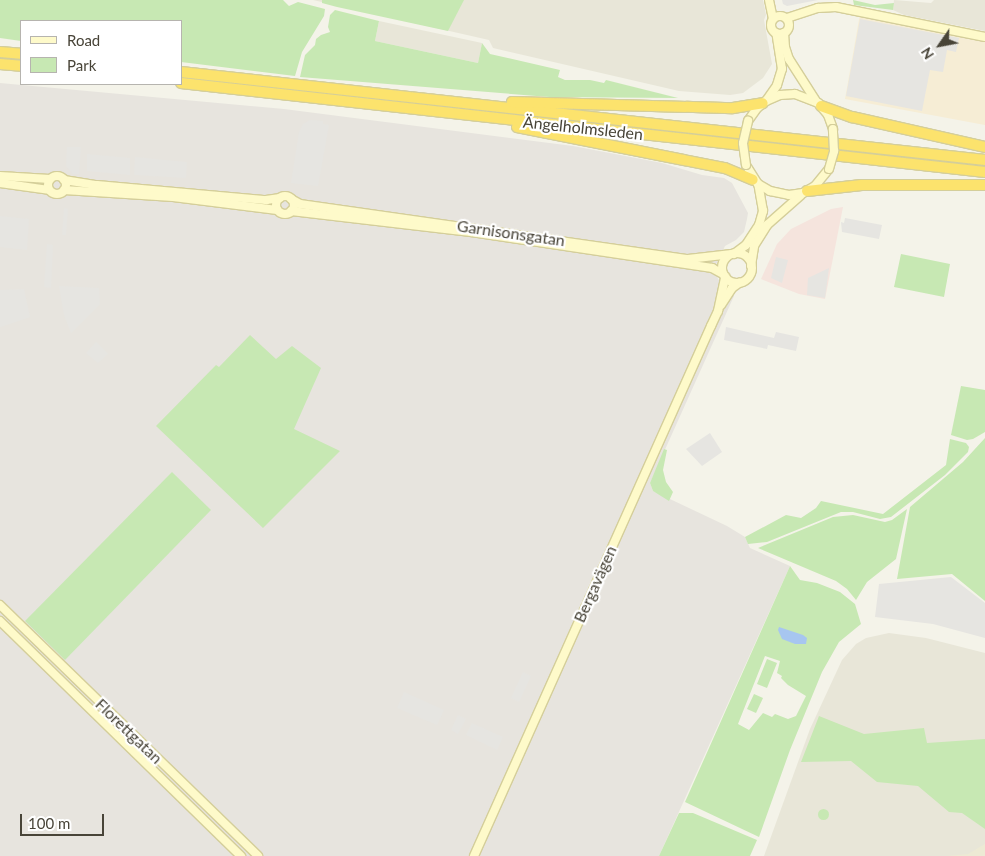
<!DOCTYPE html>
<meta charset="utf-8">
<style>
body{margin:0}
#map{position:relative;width:985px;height:856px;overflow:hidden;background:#f4f3e9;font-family:Lato,sans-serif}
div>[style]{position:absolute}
.residential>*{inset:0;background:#e8e6d8}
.commercial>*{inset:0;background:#f6edd5}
.industrial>*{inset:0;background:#e7e4de}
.education>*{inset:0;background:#edead4}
.medical>*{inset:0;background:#f5e4dd}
.green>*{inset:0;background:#c7e8b3}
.round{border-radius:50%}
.parking>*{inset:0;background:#e6e5e1}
.water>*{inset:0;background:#a7c6f0}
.roads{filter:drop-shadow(1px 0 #d4ce9a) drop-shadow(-1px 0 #d4ce9a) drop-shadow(0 1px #d4ce9a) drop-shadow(0 -1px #d4ce9a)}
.secondary>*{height:8px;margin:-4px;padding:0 4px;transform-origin:4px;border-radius:4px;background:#fefaca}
.secondary>.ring{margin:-4px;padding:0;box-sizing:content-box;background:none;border:8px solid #fefaca;border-radius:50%}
.highway>*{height:10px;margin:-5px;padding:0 5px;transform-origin:5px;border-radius:5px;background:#fce36d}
.bridges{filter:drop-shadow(1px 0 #d4ce9a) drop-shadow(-1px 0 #d4ce9a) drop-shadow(0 1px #d4ce9a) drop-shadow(0 -1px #d4ce9a)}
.secondary-bridge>*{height:8px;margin:-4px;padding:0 4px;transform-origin:4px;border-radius:4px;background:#fefaca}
span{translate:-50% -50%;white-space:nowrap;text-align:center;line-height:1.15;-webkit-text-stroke:4.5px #fff;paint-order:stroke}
.street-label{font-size:16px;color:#484438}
.legend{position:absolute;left:20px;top:20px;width:162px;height:65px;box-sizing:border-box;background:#fff;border:1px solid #b6b4af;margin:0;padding:6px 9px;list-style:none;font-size:15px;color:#484438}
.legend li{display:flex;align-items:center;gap:10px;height:25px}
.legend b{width:25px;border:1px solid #b6b4af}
.north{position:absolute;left:915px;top:20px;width:50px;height:50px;-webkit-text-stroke:4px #fff;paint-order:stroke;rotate:237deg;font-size:14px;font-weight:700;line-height:20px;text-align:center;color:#484438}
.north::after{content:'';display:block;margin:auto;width:18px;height:22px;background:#484438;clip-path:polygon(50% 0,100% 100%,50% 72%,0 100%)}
.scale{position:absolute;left:20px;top:814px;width:84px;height:22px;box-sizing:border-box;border:2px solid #484438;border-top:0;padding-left:6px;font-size:15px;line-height:18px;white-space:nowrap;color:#484438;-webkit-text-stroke:4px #fff;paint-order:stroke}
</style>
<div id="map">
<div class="residential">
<div style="clip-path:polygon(313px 0,763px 0,766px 15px,764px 20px,772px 64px,763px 78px,743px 93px,730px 95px,679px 91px,493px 48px,489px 40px)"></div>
<div style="clip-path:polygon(894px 0,931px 3px,934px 0,985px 0,985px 31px,904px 15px,893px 10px)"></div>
<div style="clip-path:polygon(379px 21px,482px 43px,478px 63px,375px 41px)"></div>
<div style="clip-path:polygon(889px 633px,926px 638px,985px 653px,985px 856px,764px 856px,810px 729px,842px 660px,856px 644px,866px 638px)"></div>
</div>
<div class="commercial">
<div style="clip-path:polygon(860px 14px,985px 39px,985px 125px,845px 99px)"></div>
</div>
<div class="industrial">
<div style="clip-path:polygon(0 83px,284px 109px,573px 146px,662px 163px,702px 175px,724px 178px,732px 183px,748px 213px,747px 219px,744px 232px,736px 240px,725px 246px,715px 267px,718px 279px,734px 296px,650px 483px,653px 491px,727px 526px,745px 537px,750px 548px,790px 566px,659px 856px,0 856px)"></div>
</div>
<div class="education">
<div style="clip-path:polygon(985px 844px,985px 856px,946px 856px,968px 854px)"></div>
</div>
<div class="medical">
<div style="clip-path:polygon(843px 207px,825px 299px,799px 294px,761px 279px,777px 244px,791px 229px,831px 209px)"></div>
</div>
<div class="green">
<div style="clip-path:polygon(0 0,283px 0,289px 6px,298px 2px,325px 9px,324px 16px,302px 52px,295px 76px,181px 62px,181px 21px,21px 21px,21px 41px,0 38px)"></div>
<div style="clip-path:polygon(322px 0,464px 0,448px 31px,337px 7px,322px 3px)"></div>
<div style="clip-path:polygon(853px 0,875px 5px,894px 3px,893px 10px,854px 5px)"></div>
<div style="clip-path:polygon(335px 10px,379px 21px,375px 41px,478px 63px,482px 43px,490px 54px,560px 70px,558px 77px,565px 80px,590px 80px,604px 83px,606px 80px,678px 98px,549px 97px,300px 77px,305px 55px,315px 45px,316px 39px,321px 35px,330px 32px,328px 27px,330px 15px)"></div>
<div style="clip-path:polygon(901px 254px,950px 264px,944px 297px,894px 287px)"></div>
<div style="clip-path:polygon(250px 335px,276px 359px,292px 346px,321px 368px,294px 429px,340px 451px,263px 528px,156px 426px,216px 365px,219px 367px)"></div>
<div style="clip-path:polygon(961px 386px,985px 390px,985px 432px,973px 439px,967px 440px,951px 435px)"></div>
<div style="clip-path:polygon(985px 438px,985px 601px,952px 574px,897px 579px,910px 507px,963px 462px)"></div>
<div style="clip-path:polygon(950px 439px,966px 443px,969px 447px,968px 452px,945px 475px,891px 517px,880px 519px,853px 512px,841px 512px,767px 542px,748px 544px,745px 537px,786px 515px,801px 518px,816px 508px,821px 501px,883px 514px,946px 465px)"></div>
<div style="clip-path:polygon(664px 449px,667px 450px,663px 470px,666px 482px,673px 492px,669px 501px,653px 491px,650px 483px)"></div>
<div style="clip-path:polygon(172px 472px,211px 510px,65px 660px,25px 621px)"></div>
<div style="clip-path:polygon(907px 509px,896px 559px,867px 582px,856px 600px,847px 589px,836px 581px,758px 548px,833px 517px,853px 515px,885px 522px,892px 520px)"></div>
<div style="clip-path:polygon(evenodd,790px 566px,800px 580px,817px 583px,840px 592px,855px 604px,861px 624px,839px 642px,822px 672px,790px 750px,759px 837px,685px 802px,790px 566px,765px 656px,780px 661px,777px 673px,782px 676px,781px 678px,788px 685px,806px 696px,796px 716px,788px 719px,775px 714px,772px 717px,763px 713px,749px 730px,738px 724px,765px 656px)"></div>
<div style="clip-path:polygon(767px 659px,777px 663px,767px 688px,757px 684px)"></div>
<div style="clip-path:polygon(754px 694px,763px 698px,756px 713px,747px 709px)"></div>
<div style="clip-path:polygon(819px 716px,864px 734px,924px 728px,927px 743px,985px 739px,985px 829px,962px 813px,949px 812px,918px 786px,877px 782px,851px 761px,801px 762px)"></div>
<div class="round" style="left:817.5px;top:808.5px;width:11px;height:11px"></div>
<div style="clip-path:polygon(679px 813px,693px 813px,757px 840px,750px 856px,659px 856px)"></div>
</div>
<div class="parking">
<div style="clip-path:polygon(782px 0,818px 0,787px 6px,783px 4px)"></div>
<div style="clip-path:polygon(860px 19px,959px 38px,956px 52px,947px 50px,943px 72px,930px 70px,922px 111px,846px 96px)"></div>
<div style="clip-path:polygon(310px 120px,323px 121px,323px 124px,329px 125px,318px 186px,291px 183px,299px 132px,303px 124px)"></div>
<div style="clip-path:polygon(67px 147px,81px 147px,79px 174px,73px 174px,66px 166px)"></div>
<div style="clip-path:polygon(87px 154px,130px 158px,130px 175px,87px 171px)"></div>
<div style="clip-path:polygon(135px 157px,187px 162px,186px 178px,134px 175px)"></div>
<div style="clip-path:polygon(64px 208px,68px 209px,66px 235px,62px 235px)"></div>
<div style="clip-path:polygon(0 216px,29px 219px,27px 250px,0 247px)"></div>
<div style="clip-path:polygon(845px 218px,882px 225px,879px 239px,842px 232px,841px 222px,844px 223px)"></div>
<div style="clip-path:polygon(47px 244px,53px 245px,51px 288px,44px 287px)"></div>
<div style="clip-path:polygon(776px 257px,788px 260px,782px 283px,771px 278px)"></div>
<div style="clip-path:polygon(829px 268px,825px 298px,807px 295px,808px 278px)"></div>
<div style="clip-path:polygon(59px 286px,99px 288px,100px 304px,71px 333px,64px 315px)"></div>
<div style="clip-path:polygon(24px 289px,30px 317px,0 327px,0 290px)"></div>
<div style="clip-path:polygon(726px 327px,774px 338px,776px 332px,799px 337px,796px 351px,768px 345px,767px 349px,724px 340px)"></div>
<div style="clip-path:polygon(96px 342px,108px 354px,98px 363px,86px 353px)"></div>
<div style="clip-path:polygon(710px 433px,722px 452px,702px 466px,686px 449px)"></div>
<div style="clip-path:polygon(951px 577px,985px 603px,985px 638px,933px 624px,875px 617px,879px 584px)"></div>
<div style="clip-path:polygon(523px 672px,531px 676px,519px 702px,511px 698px)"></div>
<div style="clip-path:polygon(404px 692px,444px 710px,437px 725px,397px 708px)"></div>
<div style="clip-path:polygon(458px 715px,466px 719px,458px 734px,451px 730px)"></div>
<div style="clip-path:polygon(472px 723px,503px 737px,497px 750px,466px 735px)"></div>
</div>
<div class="water">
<div style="clip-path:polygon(779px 627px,803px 635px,807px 638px,806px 644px,795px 644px,782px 639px,778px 630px)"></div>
</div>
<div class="roads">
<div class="secondary">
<div style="left:769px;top:0;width:19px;rotate:78deg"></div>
<div class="ring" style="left:771px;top:16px;width:10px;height:10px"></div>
<div style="left:787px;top:18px;width:33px;rotate:-18deg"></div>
<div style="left:818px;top:8px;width:18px;rotate:-3deg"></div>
<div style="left:836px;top:7px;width:152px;rotate:11.4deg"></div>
<div style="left:784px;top:33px;width:14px;rotate:86deg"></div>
<div style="left:785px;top:47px;width:13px;rotate:72deg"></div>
<div style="left:789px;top:59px;width:50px;rotate:57.3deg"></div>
<div style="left:766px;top:101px;width:19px;rotate:-55deg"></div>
<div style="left:777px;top:85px;width:17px;rotate:-73deg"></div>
<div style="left:782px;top:69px;width:36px;rotate:-99deg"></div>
<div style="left:748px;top:121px;width:16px;rotate:-55deg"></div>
<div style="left:757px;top:108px;width:11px;rotate:-38deg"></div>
<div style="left:766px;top:101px;width:15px;rotate:-23deg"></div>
<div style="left:780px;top:95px;width:15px;rotate:-4deg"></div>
<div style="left:795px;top:94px;width:25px;rotate:21deg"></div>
<div style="left:818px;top:103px;width:16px;rotate:50deg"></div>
<div style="left:828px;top:115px;width:15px;rotate:70deg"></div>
<div style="left:746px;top:165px;width:22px;rotate:58deg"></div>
<div style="left:758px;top:184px;width:14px;rotate:30deg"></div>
<div style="left:770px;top:191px;width:19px;rotate:12deg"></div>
<div style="left:789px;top:195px;width:14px;rotate:-8deg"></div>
<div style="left:803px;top:193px;width:14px;rotate:-30deg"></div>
<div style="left:815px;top:186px;width:22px;rotate:-51deg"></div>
<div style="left:0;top:176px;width:50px;rotate:3.4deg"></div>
<div class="ring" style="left:48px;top:176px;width:10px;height:10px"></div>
<div style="left:64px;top:180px;width:33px;rotate:9deg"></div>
<div style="left:97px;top:185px;width:170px;rotate:5.1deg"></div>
<div style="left:266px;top:200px;width:14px;rotate:-8deg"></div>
<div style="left:0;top:183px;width:49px;rotate:8.1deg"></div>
<div style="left:64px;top:190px;width:109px;rotate:3.7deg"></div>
<div style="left:173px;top:197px;width:105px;rotate:7.1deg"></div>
<div class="ring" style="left:276px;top:196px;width:10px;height:10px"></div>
<div style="left:291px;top:199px;width:10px;rotate:29deg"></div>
<div style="left:300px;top:204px;width:392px;rotate:8.1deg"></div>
<div style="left:688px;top:259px;width:44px;rotate:-6.5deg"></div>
<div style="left:291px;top:211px;width:181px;rotate:6.7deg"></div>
<div style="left:471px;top:232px;width:244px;rotate:8.5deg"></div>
<div style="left:712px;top:268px;width:13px;rotate:29deg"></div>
<div class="ring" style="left:722px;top:253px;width:22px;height:22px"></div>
<div style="left:734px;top:254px;width:15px;rotate:-37deg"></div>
<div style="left:746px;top:245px;width:24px;rotate:-57deg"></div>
<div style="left:759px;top:225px;width:15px;rotate:-74deg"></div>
<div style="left:763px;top:211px;width:27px;rotate:-100deg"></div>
<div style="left:751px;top:266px;width:20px;rotate:-81deg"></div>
<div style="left:754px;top:246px;width:25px;rotate:-58deg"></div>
<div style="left:767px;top:225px;width:45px;rotate:-41.4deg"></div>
<div style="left:721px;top:305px;width:20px;rotate:-57deg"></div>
<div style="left:732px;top:288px;width:9px;rotate:-36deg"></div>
<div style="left:0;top:605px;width:360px;rotate:44.2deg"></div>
<div style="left:0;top:621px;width:337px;rotate:44.3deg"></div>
<div style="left:474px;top:856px;width:581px;rotate:-65.91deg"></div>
<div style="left:711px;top:326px;width:17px;rotate:-65deg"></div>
<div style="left:718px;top:311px;width:35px;rotate:-78deg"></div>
</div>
<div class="highway">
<div style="left:0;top:52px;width:21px;rotate:5deg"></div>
<div style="left:0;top:64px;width:21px;rotate:5deg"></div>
<div style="left:181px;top:72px;width:809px;rotate:6.25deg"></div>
<div style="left:181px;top:83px;width:809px;rotate:6.32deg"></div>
<div style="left:512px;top:102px;width:221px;rotate:1.6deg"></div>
<div style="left:733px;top:108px;width:30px;rotate:-9deg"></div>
<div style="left:821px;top:106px;width:33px;rotate:20deg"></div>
<div style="left:852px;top:117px;width:136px;rotate:12.7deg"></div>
<div style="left:517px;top:127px;width:212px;rotate:11.2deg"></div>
<div style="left:725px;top:168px;width:30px;rotate:23deg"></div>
<div style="left:807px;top:191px;width:55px;rotate:-6.2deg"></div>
<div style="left:862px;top:185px;width:123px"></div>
</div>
</div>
<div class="bridges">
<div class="secondary-bridge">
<div style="left:746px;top:165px;width:22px;rotate:-98deg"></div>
<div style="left:743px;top:143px;width:23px;rotate:-77deg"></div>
<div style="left:829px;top:169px;width:19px;rotate:-74deg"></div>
<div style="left:834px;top:151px;width:22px;rotate:-93deg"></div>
</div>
</div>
<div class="street-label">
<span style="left:583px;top:128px;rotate:6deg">Ängelholmsleden</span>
<span style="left:511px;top:233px;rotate:8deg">Garnisonsgatan</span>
<span style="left:595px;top:584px;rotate:-66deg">Bergavägen</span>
<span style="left:129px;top:731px;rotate:44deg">Florettgatan</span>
</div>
<ul class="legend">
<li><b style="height:6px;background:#fefaca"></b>Road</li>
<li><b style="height:14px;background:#c7e8b3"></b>Park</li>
</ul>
<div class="north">N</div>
<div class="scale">100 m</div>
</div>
